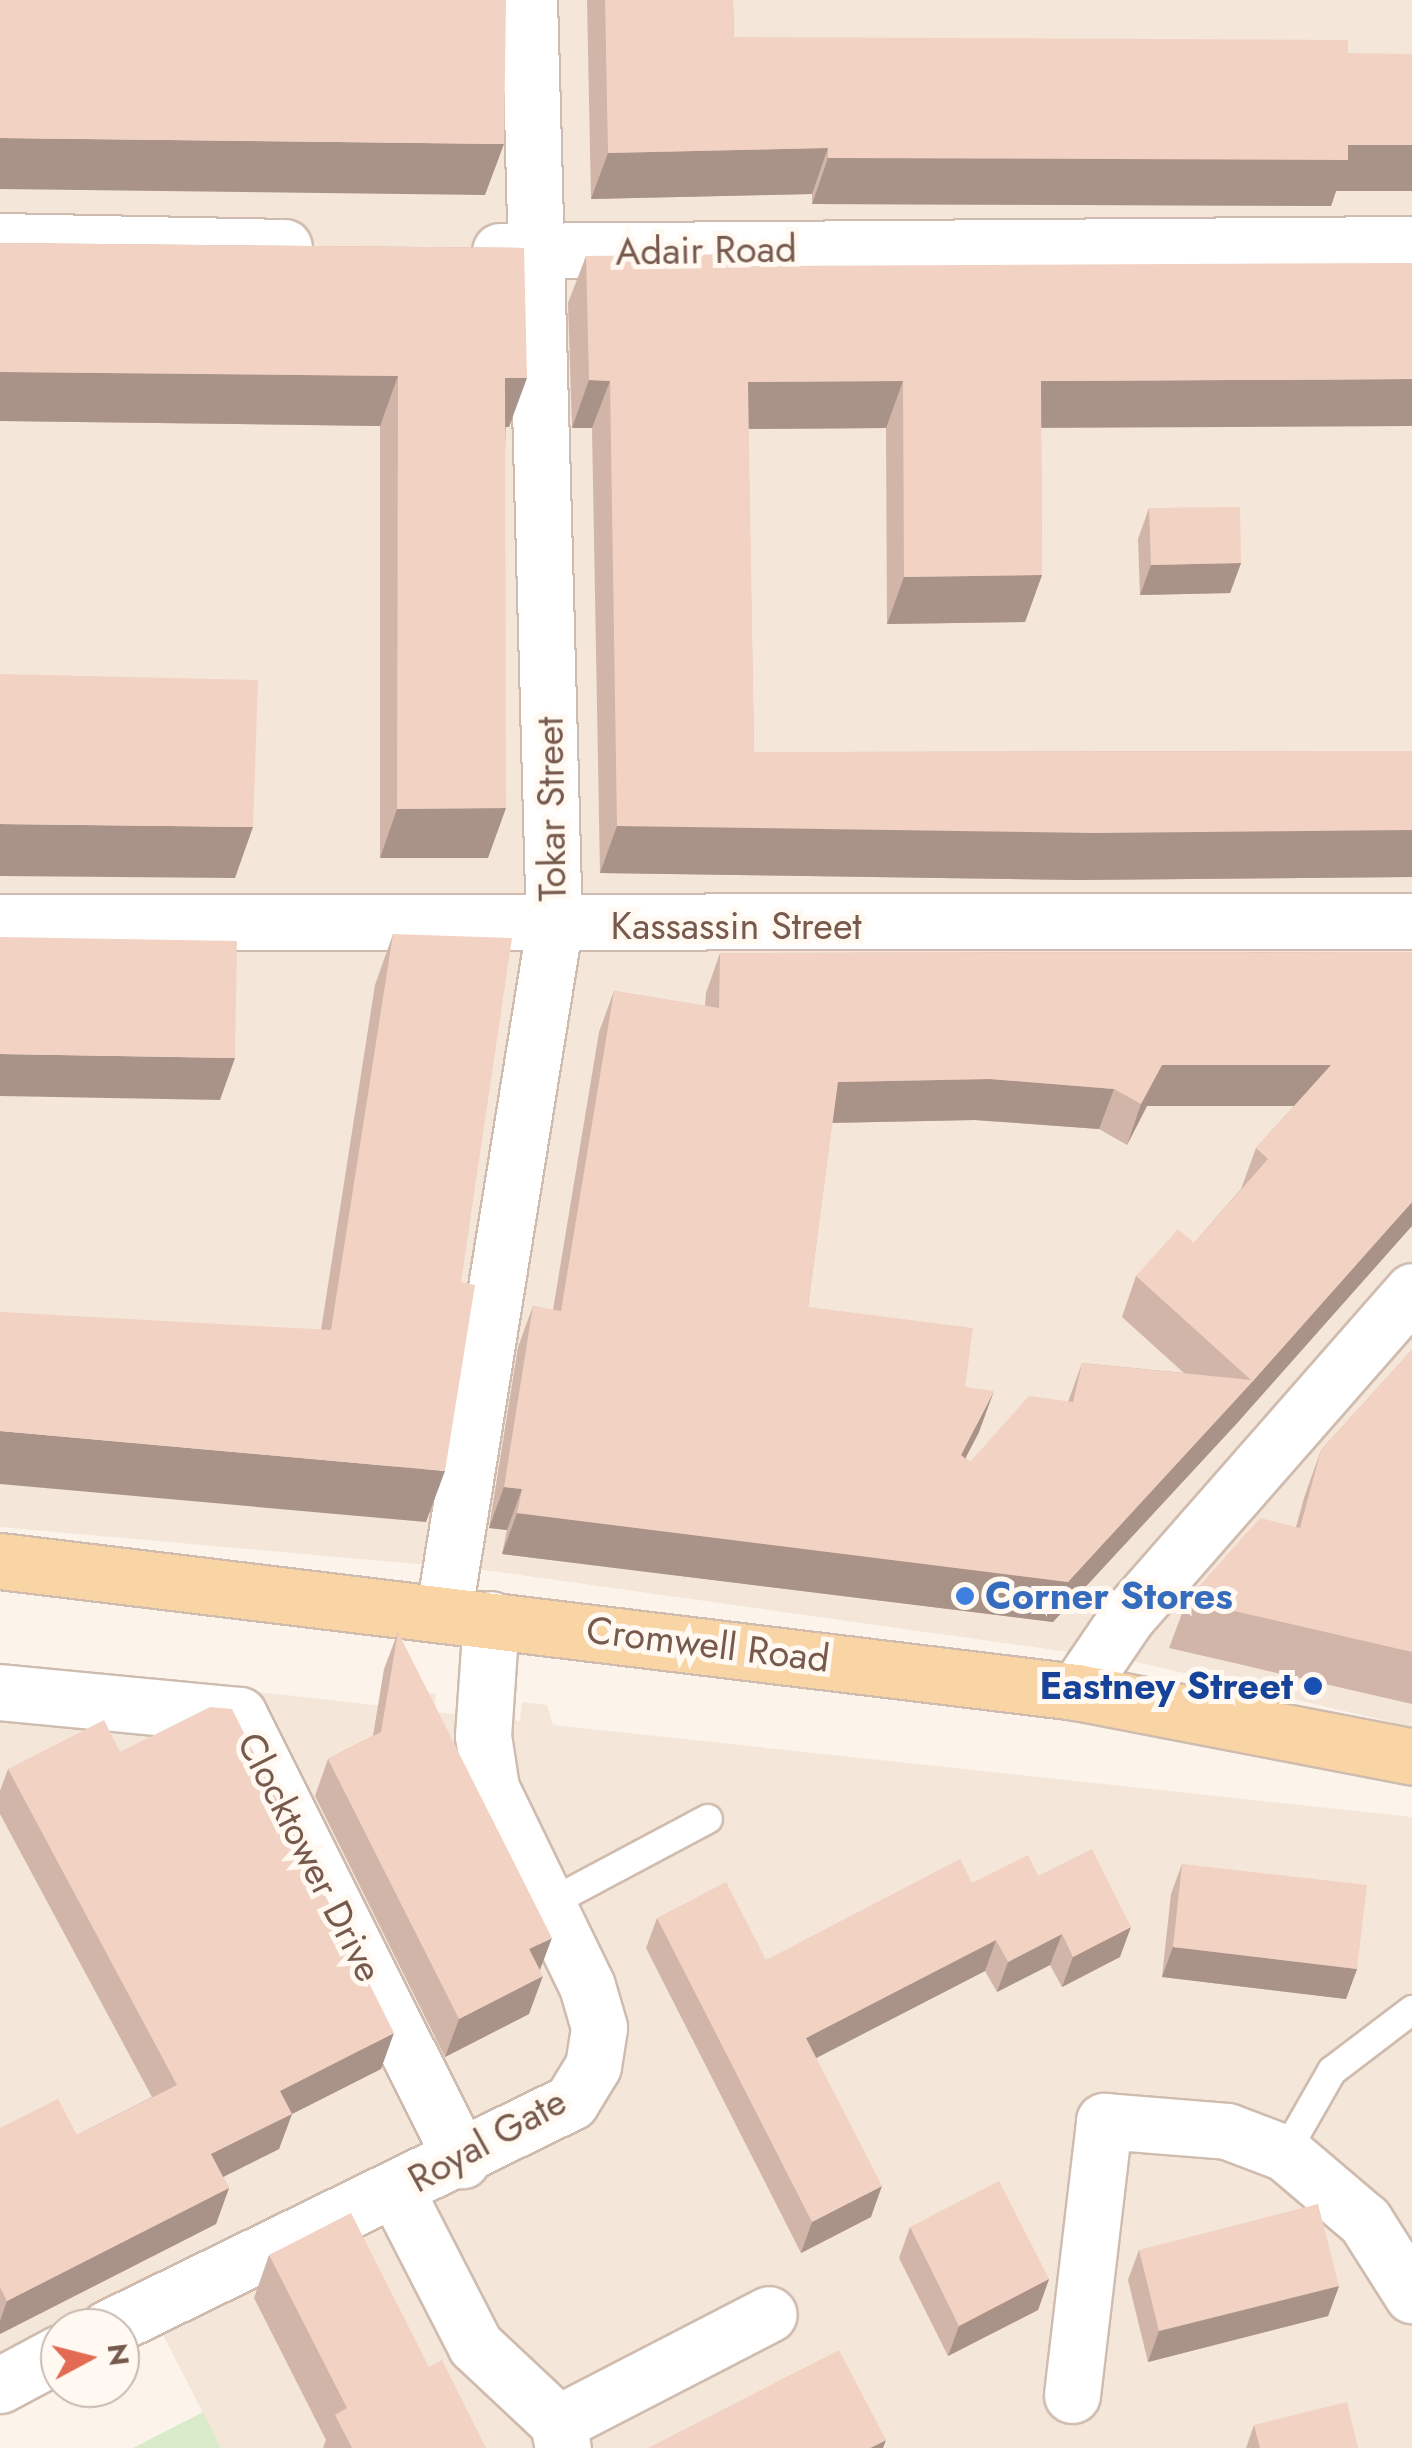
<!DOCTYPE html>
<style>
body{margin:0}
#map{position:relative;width:1412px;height:2448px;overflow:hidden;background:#fcf4eb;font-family:Jost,sans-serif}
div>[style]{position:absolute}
.residential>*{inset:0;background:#f4e6d9}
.green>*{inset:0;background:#d9ebc9}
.roads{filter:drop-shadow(2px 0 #cfbcaf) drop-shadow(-2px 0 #cfbcaf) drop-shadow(0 2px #cfbcaf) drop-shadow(0 -2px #cfbcaf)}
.lane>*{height:28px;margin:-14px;padding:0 14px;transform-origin:14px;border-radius:14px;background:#fff}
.street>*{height:55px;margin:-27.5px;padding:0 27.5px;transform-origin:27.5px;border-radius:27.5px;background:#fff}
.primary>*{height:55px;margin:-27.5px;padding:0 27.5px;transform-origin:27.5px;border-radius:27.5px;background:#f9d5a5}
.wall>*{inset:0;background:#d0b5a8}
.shaded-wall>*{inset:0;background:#a99388}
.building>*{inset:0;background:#f2d2c3}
.dots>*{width:28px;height:28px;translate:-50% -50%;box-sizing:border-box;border:5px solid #fff9f2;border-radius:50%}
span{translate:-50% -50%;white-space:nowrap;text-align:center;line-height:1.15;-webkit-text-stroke:10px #fff9f2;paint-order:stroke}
.street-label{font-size:38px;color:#785a4d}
.shop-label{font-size:38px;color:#366cbe;font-weight:700}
.left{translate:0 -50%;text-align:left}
.transit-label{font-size:38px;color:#164399;font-weight:700}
.right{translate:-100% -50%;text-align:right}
.north{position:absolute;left:40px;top:2308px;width:100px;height:100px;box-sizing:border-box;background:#fff9f2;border:2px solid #c9b9b0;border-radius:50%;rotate:83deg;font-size:28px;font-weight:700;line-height:40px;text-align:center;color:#785a4d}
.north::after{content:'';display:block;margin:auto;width:35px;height:45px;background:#e36a53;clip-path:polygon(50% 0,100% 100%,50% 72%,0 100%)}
</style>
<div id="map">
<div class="residential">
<div style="clip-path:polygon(0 0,1412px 0,1412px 1727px,1133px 1661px,484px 1570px,0 1527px)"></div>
<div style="clip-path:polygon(0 1663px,393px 1707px,410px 1691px,436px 1694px,434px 1712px,520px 1721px,522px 1702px,547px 1705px,553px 1725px,1412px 1817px,1412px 2448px,221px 2448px,142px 2294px,60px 2328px,0 2368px)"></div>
</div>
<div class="green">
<div style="clip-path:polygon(203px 2412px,221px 2448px,133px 2448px)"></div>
</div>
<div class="roads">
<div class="lane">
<div style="left:548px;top:1904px;width:181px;rotate:-28deg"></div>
<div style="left:1285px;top:2153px;width:95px;rotate:-60.2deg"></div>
<div style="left:1332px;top:2071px;width:101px;rotate:-37.3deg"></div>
</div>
<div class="street">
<div style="left:0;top:241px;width:284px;rotate:1.2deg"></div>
<div style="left:500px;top:251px;width:912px;rotate:-0.44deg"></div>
<div style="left:0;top:922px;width:1412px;rotate:-0.04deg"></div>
<div style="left:444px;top:1610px;width:691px;rotate:-80.84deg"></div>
<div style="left:554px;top:928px;width:928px;rotate:-91.54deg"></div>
<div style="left:0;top:1692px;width:240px;rotate:5.5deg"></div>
<div style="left:239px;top:1715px;width:498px;rotate:63.4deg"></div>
<div style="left:1076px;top:1692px;width:91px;rotate:-55.8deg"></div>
<div style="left:1127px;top:1617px;width:433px;rotate:-48.8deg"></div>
<div style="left:396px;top:2191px;width:173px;rotate:62.8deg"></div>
<div style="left:475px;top:2345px;width:114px;rotate:43.2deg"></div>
<div style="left:558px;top:2423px;width:25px;rotate:79deg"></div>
<div style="left:108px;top:2328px;width:515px;rotate:-26.02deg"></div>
<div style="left:571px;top:2102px;width:42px;rotate:-58.6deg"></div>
<div style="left:593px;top:2066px;width:39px;rotate:-81deg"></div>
<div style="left:599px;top:2027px;width:43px;rotate:-106.3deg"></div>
<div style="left:587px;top:1986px;width:220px;rotate:-115.9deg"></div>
<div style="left:491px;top:1788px;width:53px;rotate:-98.7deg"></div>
<div style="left:483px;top:1736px;width:117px;rotate:-86.1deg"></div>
<div style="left:0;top:2385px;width:68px;rotate:-28.1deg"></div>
<div style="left:1072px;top:2395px;width:276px;rotate:-83.3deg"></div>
<div style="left:1104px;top:2121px;width:123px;rotate:4.6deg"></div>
<div style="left:1227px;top:2131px;width:62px;rotate:20.8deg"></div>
<div style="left:1285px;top:2153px;width:105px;rotate:40.4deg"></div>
<div style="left:1365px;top:2221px;width:88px;rotate:57.6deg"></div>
<div style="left:558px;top:2423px;width:237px;rotate:-27.3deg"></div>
</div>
<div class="primary">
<div style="left:0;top:1561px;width:1084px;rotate:6.94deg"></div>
<div style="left:1076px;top:1692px;width:342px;rotate:10.9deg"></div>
</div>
</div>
<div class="wall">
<div style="clip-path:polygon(587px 0,733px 0,734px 37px,1336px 191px,1331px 206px,812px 204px,812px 194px,591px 199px)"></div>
<div style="clip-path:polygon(0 243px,524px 248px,509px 427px,506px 427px,488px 858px,380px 858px,380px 426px,0 421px)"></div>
<div style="clip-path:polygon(586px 256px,746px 266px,1041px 428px,1042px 575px,1025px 622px,887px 624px,886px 428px,748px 429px,754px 752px,1412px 751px,1412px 877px,1077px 880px,600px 873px,592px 428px,572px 428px,568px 303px)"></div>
<div style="clip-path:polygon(1149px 508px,1241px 563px,1230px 593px,1140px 595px,1138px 539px)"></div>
<div style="clip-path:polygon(393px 934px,426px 1522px,321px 1330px,375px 985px)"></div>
<div style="clip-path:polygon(evenodd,1412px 952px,1239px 1421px,1053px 1622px,502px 1554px,507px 1530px,489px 1528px,518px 1347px,533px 1306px,553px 1310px,599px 1032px,614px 991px,705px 1006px,706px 993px,720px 953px,1412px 952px,1147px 1106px,1294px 1106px,1256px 1148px,1241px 1189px,1194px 1243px,1136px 1276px,1122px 1317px,1184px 1373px,1082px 1363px,1068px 1402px,970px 1462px,965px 1458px,979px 1432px,965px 1387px,808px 1307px,832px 1123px,975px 1120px,1099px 1129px,1127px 1145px,1147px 1106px)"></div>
<div style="clip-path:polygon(1412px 1350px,1412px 1704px,1169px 1648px,1187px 1600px,1296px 1527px,1304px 1498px,1321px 1450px)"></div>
<div style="clip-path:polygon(398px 1632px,540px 1970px,529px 2014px,445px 2057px,315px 1796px,328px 1759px,373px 1736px,384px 1669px)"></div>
<div style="clip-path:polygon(120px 1752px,381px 2069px,292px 2114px,279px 2149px,223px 2177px,229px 2188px,216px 2224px,0 2334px,0 2128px,77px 2135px,152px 2097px,0 1814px,0 1791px,8px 1769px)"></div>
<div style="clip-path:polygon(1182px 1864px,1357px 1969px,1346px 1999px,1162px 1977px,1171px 1894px)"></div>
<div style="clip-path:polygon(1038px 1876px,1120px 1957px,1062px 1987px,1050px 1965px,997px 1992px,985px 1971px,816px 2058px,871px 2217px,801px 2253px,646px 1948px,657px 1918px,766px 1960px,972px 1883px)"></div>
<div style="clip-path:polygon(910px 2227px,1049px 2279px,1038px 2310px,948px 2356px,899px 2258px)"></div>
<div style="clip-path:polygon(1139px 2250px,1339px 2286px,1328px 2316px,1148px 2362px,1128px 2280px)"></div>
<div style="clip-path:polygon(269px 2255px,429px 2367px,486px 2448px,323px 2448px,326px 2440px,254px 2298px)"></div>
<div style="clip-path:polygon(1254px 2425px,1358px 2448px,1246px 2448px)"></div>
</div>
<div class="shaded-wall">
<div style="clip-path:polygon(0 138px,504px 144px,485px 195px,0 189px)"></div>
<div style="clip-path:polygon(1348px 145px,1412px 145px,1412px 191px,1336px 191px,1331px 206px,812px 204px,828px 158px)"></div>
<div style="clip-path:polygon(828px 148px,812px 194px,591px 199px,608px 153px)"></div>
<div style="clip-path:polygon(0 372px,398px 376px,380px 426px,0 421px)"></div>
<div style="clip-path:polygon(505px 378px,527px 378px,509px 427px,488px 427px)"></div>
<div style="clip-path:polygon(1412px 379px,1412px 426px,1024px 428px,1041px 381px)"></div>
<div style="clip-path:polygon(589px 380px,610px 381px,592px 428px,572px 428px)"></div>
<div style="clip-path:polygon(903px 381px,886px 428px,730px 429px,748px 382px)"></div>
<div style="clip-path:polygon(1241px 563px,1230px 593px,1140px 595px,1151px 565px)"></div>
<div style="clip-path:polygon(1042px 575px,1025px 622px,887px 624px,904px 577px)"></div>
<div style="clip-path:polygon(506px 808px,488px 858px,380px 858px,397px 809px)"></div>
<div style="clip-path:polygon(0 824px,253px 827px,235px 878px,0 876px)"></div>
<div style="clip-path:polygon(617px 826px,1412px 830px,1412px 877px,1077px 880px,600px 873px)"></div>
<div style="clip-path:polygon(0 1054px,235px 1058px,220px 1100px,0 1096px)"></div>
<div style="clip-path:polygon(1162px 1065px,1331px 1065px,1316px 1106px,1147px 1106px,1127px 1145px,1141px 1104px)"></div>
<div style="clip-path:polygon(990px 1079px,1114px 1089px,1099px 1129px,975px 1120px,823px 1123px,838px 1082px)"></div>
<div style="clip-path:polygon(1412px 1202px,1412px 1226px,1239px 1421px,1053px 1622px,502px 1554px,517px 1513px,1068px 1582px)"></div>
<div style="clip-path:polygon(994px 1391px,979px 1432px,946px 1496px,961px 1455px)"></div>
<div style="clip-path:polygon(0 1431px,445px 1471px,426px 1522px,0 1484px)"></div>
<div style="clip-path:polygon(504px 1487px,522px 1489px,507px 1530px,489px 1528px)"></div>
<div style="clip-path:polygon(1131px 1927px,1120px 1957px,1062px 1987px,1073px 1957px)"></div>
<div style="clip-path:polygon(1062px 1934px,1050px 1965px,997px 1992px,1008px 1962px)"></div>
<div style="clip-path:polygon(552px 1938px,538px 1975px,529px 1949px)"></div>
<div style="clip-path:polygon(996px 1940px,985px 1971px,795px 2069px,806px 2038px)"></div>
<div style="clip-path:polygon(1173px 1947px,1357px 1969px,1346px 1999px,1162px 1977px)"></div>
<div style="clip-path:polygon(543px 1976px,529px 2014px,445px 2057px,459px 2019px)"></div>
<div style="clip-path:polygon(394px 2033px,381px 2069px,292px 2114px,279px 2149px,199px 2189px,211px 2154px,280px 2091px)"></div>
<div style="clip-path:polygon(882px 2186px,871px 2217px,801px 2253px,812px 2222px)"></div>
<div style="clip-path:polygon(229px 2188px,216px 2224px,0 2334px,0 2321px,7px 2301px)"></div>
<div style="clip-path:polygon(1049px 2279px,1038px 2310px,948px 2356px,959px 2326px)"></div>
<div style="clip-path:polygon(1339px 2286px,1328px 2316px,1148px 2362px,1159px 2331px)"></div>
<div style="clip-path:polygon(886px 2440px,883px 2448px,870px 2448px)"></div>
</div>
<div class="building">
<div style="clip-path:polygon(0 0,506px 0,504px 144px,0 138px)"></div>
<div style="clip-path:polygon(605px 0,733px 0,734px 37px,1348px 40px,1348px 53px,1412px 54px,1412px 145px,1348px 145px,1348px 160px,828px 158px,828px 148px,608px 153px)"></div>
<div style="clip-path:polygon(0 243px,524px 248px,527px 378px,505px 378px,506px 808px,397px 809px,398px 376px,0 372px)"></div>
<div style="clip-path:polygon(745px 254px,746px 266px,1412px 263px,1412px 379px,1041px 381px,1042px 575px,904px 577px,903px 381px,748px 382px,754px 752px,1412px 751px,1412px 830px,1094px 833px,617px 826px,610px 381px,589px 380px,586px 256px)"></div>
<div style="clip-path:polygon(1240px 507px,1241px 563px,1151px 565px,1149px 508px)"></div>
<div style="clip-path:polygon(0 674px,258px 680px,253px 827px,0 824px)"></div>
<div style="clip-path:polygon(393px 934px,512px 938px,461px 1282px,475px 1285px,445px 1471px,0 1431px,0 1312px,331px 1330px)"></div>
<div style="clip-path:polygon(0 937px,237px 941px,235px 1058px,0 1054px)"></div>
<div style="clip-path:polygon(evenodd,1412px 952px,1412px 1202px,1254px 1380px,1068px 1582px,517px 1513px,522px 1489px,504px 1487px,533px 1306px,561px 1311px,614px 991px,719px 1008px,720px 953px,1412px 952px,1162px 1065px,1331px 1065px,1256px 1148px,1268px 1159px,1194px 1243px,1178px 1229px,1136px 1276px,1251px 1380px,1082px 1363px,1073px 1402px,1029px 1396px,970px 1462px,961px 1455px,994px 1391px,965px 1387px,973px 1328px,808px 1307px,838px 1082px,990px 1079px,1114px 1089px,1141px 1104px,1162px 1065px)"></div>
<div style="clip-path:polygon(1412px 1350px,1412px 1652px,1187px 1600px,1260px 1518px,1300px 1528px,1321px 1450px)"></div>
<div style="clip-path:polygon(398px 1632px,552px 1938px,529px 1949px,543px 1976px,459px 2019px,328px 1759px,381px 1732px)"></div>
<div style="clip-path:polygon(210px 1707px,232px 1709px,394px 2033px,280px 2091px,292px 2114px,211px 2154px,229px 2188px,7px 2301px,0 2287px,0 2128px,58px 2099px,77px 2135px,177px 2085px,8px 1769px,104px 1720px,120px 1752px)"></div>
<div style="clip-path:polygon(1092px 1849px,1131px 1927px,1073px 1957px,1062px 1934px,1008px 1962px,996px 1940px,806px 2038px,882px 2186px,812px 2222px,657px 1918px,726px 1882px,766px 1960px,960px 1859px,972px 1883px,1028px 1855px,1038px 1876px)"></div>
<div style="clip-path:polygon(1182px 1864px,1367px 1885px,1357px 1969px,1173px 1947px)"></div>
<div style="clip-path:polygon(999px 2181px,1049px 2279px,959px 2326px,910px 2227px)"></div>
<div style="clip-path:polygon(1318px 2204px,1339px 2286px,1159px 2331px,1139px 2250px)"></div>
<div style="clip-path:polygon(351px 2213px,429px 2367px,442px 2360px,486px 2448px,352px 2448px,335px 2415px,347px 2408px,269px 2255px)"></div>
<div style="clip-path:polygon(839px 2350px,886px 2440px,870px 2448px,648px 2448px)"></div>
<div style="clip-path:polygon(1347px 2402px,1358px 2448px,1260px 2448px,1254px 2425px)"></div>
</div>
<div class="dots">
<div style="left:965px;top:1596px;background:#3f7fe0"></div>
<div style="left:1313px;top:1686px;background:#1a4fb4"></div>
</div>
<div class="street-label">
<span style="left:706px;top:250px;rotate:-1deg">Adair Road</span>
<span style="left:551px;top:809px;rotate:-91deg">Tokar Street</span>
<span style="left:736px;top:926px">Kassassin Street</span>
<span style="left:708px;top:1644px;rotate:7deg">Cromwell Road</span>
<span style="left:310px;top:1857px;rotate:63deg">Clocktower Drive</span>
<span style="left:487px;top:2140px;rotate:-29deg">Royal Gate</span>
</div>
<div class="shop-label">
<span class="left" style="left:985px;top:1596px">Corner Stores</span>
</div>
<div class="transit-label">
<span class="right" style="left:1293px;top:1686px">Eastney Street</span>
</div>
<div class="north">N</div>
</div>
